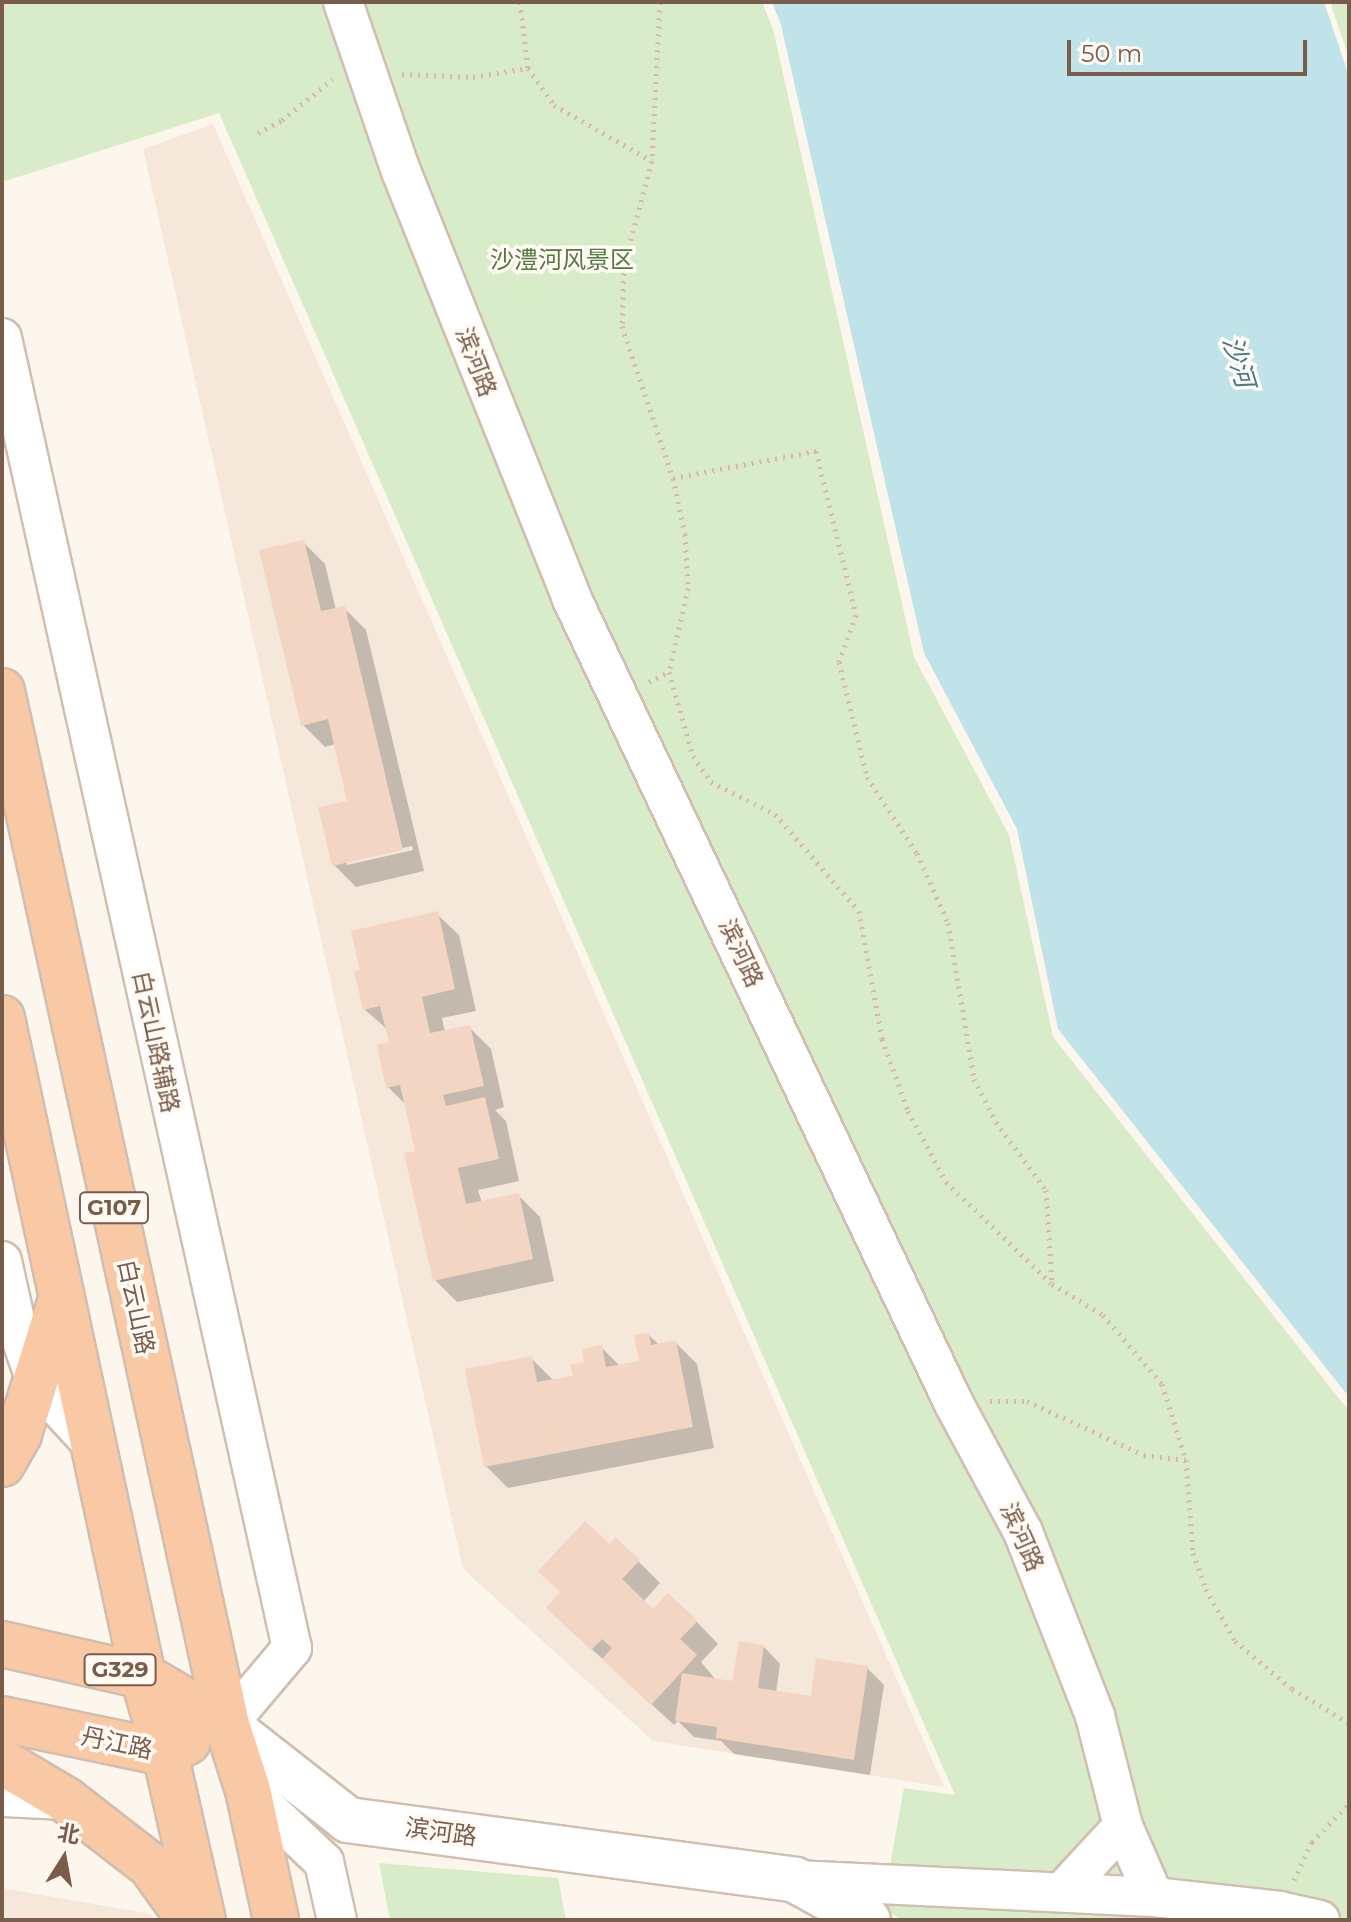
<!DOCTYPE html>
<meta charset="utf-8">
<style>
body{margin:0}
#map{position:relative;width:1351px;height:1922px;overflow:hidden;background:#fdf6ec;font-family:Montserrat,"Noto Sans SC",sans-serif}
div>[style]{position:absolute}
.residential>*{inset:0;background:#f5e8da}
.green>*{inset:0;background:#d8ecc9}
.water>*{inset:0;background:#bfe3e8}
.shadow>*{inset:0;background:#0003}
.building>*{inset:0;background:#f3d5c3}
.path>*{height:5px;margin-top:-2.5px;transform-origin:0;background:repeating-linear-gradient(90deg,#d9b8a5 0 2px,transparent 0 8px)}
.roads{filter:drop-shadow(2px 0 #d1beb0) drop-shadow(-2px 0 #d1beb0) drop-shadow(0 2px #d1beb0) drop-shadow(0 -2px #d1beb0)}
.minor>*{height:38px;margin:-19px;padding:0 19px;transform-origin:19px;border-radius:19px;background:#fff}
.tertiary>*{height:44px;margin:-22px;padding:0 22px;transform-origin:22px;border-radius:22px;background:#fff}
.trunk>*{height:44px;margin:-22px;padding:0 22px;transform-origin:22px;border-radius:22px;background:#f9c8a4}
span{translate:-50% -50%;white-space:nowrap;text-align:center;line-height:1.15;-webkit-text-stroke:7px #fffaf3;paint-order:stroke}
.shield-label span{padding:2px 6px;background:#fffaf3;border:2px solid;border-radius:6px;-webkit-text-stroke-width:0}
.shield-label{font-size:22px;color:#7a5c4d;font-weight:700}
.park-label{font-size:24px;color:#537a41}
.street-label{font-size:24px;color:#7a5c4d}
.water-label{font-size:26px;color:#437c86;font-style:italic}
.frame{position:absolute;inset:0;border:4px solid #7a5c4d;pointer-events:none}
.north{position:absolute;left:24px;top:1818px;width:80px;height:80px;-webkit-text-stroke:6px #fffaf3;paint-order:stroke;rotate:11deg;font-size:22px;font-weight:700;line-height:32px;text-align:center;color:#7a5c4d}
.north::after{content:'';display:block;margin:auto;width:28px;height:36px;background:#7a5c4d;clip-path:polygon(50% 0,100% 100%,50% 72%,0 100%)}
.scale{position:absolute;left:1067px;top:40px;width:240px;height:36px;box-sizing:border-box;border:4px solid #7a5c4d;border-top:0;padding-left:10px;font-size:24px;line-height:28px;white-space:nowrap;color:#7a5c4d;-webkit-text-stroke:6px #fffaf3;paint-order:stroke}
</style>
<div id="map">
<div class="residential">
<div style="clip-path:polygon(213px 124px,944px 1787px,653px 1741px,463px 1569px,143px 149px)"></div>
<div style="clip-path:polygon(2px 1888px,152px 1914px,153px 1920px,2px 1920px)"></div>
</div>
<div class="green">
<div style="clip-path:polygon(2px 2px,762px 2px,773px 29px,914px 657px,1009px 835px,1053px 1037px,1349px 1411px,1349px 1920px,903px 1920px,882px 1909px,904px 1788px,955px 1795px,219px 113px,2px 182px)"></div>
<div style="clip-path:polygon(1330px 2px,1349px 2px,1349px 58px)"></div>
<div style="clip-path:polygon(379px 1863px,558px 1878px,566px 1920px,390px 1920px)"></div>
</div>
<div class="water">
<div style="clip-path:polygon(772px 2px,1324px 2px,1349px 76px,1349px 1397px,1058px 1029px,1017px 829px,924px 653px,781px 25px)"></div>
</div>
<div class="shadow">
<div style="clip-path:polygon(evenodd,303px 542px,325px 564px,336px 610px,344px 608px,366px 630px,424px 871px,356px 887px,334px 865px,350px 803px,336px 744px,325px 747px,303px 725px,303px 542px,412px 846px,413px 850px,347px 865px,347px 860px,412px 846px)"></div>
<div style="clip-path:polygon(437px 914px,459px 935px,476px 1011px,442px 1018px,445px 1032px,469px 1027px,491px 1049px,504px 1107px,495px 1110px,506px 1121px,519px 1181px,478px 1190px,482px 1203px,518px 1195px,540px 1217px,554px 1281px,457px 1302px,435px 1280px,417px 1152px,406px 1105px,388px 1087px,391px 1044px,388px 1030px,364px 1009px,362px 971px)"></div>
<div style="clip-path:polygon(649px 1335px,659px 1345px,675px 1342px,697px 1364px,714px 1448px,508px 1488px,486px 1466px,531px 1358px,553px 1380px,575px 1377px,601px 1347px,620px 1366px,642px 1362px)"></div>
<div style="clip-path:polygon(610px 1547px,638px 1561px,660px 1583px,643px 1602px,653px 1611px,697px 1622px,718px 1644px,701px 1662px,716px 1680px,734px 1683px,764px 1647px,780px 1664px,776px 1693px,813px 1698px,867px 1668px,884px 1685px,870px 1775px,734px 1754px,721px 1741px,694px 1737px,678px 1721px,674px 1725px,570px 1629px)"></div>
</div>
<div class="building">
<div style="clip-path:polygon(304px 540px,321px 611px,345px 606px,403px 850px,332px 866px,318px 807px,347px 801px,328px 719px,301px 726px,259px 550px)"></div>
<div style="clip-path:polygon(438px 911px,455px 989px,422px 997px,430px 1033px,470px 1025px,484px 1086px,443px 1095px,446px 1106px,485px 1097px,499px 1159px,458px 1168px,466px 1204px,519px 1193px,533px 1259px,433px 1281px,404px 1153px,415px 1151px,400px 1085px,386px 1088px,377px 1045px,389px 1042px,380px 1006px,363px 1010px,354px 971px,360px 970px,351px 931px)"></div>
<div style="clip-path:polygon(649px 1333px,651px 1345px,676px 1340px,693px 1427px,484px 1467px,465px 1369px,532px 1356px,537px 1382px,573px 1376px,570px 1365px,584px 1362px,582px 1349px,602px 1345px,606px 1367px,639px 1361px,634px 1335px)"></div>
<div style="clip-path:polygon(585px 1521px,610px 1544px,615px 1537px,640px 1560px,622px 1579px,653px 1609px,668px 1593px,698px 1621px,680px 1639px,697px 1655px,651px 1705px,602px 1659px,612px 1648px,602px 1639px,591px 1650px,546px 1608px,560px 1592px,538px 1571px)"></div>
<div style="clip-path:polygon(739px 1641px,764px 1645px,758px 1688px,811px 1696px,816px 1658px,868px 1666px,854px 1760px,716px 1738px,717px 1727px,675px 1721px,682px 1673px,732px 1681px)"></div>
</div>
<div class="path">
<div style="left:520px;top:2px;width:66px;rotate:83.1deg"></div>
<div style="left:528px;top:68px;width:45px;rotate:54.9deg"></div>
<div style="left:554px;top:105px;width:113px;rotate:29.7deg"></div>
<div style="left:660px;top:2px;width:159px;rotate:92.9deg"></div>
<div style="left:652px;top:161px;width:108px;rotate:105.1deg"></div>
<div style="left:624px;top:265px;width:61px;rotate:91.9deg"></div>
<div style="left:622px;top:326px;width:160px;rotate:71.5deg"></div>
<div style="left:673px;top:478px;width:57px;rotate:77.9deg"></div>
<div style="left:685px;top:534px;width:54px;rotate:86.8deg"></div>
<div style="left:688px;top:588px;width:86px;rotate:102.7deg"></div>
<div style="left:669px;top:672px;width:87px;rotate:74.1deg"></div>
<div style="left:693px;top:756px;width:32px;rotate:55deg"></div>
<div style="left:711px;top:782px;width:72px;rotate:26.6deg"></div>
<div style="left:775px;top:814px;width:128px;rotate:49.1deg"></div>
<div style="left:859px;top:911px;width:130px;rotate:79.8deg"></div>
<div style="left:882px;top:1039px;width:77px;rotate:70.1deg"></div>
<div style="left:908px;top:1111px;width:81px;rotate:61.8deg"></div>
<div style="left:946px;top:1182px;width:147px;rotate:43.9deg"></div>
<div style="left:1052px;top:1284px;width:60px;rotate:31.3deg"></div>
<div style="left:1103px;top:1315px;width:91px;rotate:49.5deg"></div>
<div style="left:1162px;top:1384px;width:80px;rotate:72.5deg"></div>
<div style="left:1186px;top:1460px;width:93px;rotate:85.7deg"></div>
<div style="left:1193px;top:1553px;width:38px;rotate:70deg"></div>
<div style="left:1206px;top:1589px;width:60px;rotate:60.9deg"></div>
<div style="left:1235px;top:1641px;width:75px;rotate:40.1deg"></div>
<div style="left:1292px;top:1689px;width:66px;rotate:30.8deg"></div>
<div style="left:402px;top:74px;width:71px;rotate:2.4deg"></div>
<div style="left:473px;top:77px;width:56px;rotate:-9.3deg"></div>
<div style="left:258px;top:133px;width:27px;rotate:-28deg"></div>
<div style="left:282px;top:120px;width:65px;rotate:-38.8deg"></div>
<div style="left:673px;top:478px;width:146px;rotate:-10.7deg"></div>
<div style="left:816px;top:451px;width:169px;rotate:76.3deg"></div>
<div style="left:856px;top:615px;width:50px;rotate:109.9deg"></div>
<div style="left:839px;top:662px;width:118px;rotate:76.3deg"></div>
<div style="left:867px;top:777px;width:91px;rotate:56.7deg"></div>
<div style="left:917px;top:853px;width:77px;rotate:66.1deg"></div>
<div style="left:948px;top:923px;width:158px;rotate:80.5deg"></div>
<div style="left:974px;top:1079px;width:48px;rotate:62.9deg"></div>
<div style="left:996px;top:1122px;width:84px;rotate:53.7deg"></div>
<div style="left:1046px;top:1190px;width:93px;rotate:86.3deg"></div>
<div style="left:649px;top:682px;width:22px;rotate:-27deg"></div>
<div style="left:990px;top:1401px;width:37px"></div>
<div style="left:1027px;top:1401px;width:129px;rotate:24.8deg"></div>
<div style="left:1144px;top:1455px;width:42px;rotate:6.8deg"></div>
<div style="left:1294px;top:1880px;width:42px;rotate:-64.7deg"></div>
<div style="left:1312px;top:1842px;width:53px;rotate:-45.8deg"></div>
</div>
<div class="roads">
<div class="minor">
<div style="left:343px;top:2px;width:179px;rotate:71.1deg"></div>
<div style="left:401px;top:171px;width:459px;rotate:68.2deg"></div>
<div style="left:571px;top:597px;width:891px;rotate:64.61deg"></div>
<div style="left:953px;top:1402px;width:148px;rotate:61.7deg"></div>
<div style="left:1023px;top:1532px;width:198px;rotate:68.6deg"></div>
<div style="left:1095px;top:1716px;width:114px;rotate:75.7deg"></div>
<div style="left:1123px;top:1826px;width:77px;rotate:66.4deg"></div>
<div style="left:2px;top:338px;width:1342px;rotate:77.52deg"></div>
<div style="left:292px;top:1648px;width:101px;rotate:130.2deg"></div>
<div style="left:2px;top:1261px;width:65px;rotate:77.5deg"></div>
<div style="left:16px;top:1324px;width:64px;rotate:70.7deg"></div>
<div style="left:37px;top:1384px;width:83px;rotate:47.4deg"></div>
<div style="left:248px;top:1790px;width:105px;rotate:43.5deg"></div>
<div style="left:324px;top:1862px;width:59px;rotate:77.4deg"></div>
<div style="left:2px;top:1797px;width:64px;rotate:2.7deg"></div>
<div style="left:795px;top:1880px;width:359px;rotate:2.7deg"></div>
<div style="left:1154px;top:1897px;width:127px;rotate:6.3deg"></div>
<div style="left:1280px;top:1911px;width:41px;rotate:12.7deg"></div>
<div style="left:1063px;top:1891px;width:88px;rotate:-47.3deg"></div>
</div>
<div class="tertiary">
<div style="left:227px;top:1725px;width:154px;rotate:38.1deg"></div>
<div style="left:348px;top:1820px;width:451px;rotate:7.6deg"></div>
<div style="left:795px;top:1880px;width:83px;rotate:28.7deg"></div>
</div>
<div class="trunk">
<div style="left:2px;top:691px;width:1058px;rotate:77.72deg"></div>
<div style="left:227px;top:1725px;width:68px;rotate:72.1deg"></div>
<div style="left:248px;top:1790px;width:133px;rotate:77.8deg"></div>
<div style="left:2px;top:1018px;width:673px;rotate:77.91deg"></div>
<div style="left:143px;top:1676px;width:80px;rotate:74.1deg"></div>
<div style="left:165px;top:1753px;width:171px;rotate:77.2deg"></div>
<div style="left:2px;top:1464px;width:34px;rotate:-60deg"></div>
<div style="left:19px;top:1434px;width:138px;rotate:-72.7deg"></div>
<div style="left:2px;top:1644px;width:145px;rotate:12.8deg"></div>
<div style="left:143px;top:1676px;width:97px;rotate:30.3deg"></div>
<div style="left:2px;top:1719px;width:167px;rotate:11.8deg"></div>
<div style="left:165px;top:1753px;width:25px;rotate:-26deg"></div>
<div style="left:2px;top:1762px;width:74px;rotate:30.7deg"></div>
<div style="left:66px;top:1800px;width:108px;rotate:37.8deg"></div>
<div style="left:151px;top:1866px;width:67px;rotate:54.2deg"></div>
</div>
</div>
<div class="shield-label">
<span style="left:114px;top:1208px">G107</span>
<span style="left:120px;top:1670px">G329</span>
</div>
<div class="park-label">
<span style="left:562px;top:260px">沙澧河风景区</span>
</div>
<div class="street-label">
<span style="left:476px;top:362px;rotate:69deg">滨河路</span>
<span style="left:741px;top:953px;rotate:65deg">滨河路</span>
<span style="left:156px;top:1042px;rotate:78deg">白云山路辅路</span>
<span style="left:136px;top:1307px;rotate:78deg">白云山路</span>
<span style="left:1022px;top:1537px;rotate:66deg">滨河路</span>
<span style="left:117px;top:1743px;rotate:12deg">丹江路</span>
<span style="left:441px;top:1832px;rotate:8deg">滨河路</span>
</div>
<div class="water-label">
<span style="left:1238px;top:362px;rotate:73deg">沙河</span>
</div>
<div class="frame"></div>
<div class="north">北</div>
<div class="scale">50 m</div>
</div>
